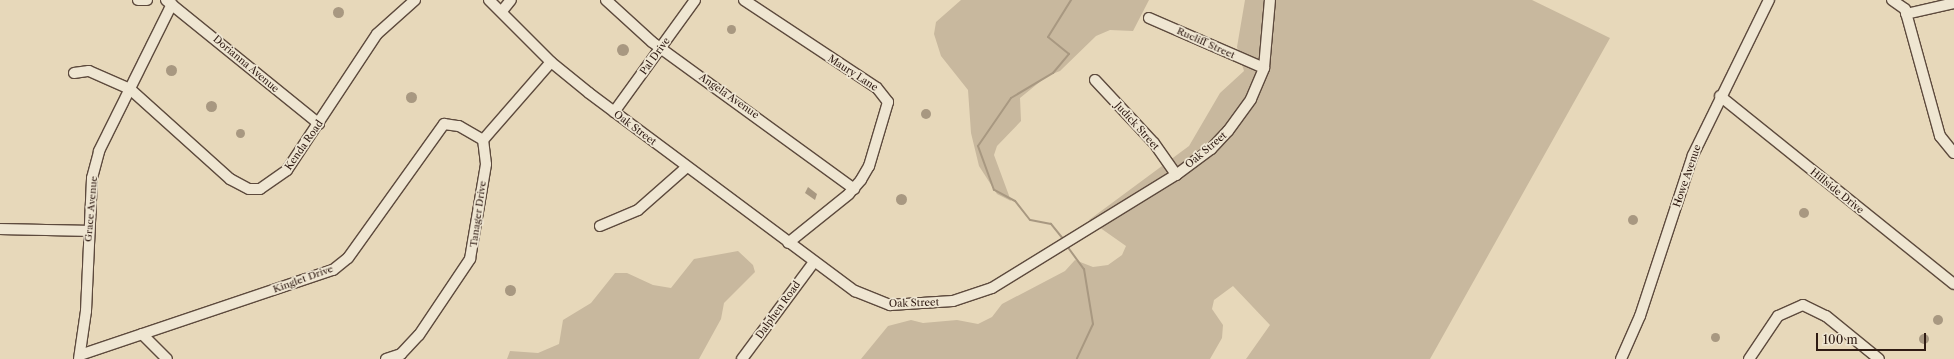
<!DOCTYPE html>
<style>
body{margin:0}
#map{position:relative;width:1954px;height:359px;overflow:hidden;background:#e7d8ba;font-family:"Libre Caslon Text",serif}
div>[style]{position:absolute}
.green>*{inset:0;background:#c8b89e}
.water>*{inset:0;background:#a89881}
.round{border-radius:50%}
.stream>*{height:2px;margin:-1px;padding:0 1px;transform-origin:1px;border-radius:1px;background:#a89881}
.roads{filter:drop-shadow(1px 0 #5d4a3d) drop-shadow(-1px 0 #5d4a3d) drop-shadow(0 1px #5d4a3d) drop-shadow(0 -1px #5d4a3d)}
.minor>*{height:10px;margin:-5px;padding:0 5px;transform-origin:5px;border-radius:5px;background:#efe6d2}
span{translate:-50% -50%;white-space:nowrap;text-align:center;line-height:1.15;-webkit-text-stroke:3.5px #efe6d2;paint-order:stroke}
.street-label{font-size:10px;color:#2f1b13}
.scale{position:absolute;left:1816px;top:333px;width:110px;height:18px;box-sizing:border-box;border:2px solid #2f1b13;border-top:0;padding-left:5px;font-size:12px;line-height:14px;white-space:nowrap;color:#2f1b13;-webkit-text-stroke:3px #efe6d2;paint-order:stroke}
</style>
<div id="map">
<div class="green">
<div style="clip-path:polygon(961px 0,1149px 0,1133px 31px,1110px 30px,1096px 36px,1060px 71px,1047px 76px,1020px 98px,1021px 121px,997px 146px,994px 155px,1011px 201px,997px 194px,979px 166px,971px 133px,968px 90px,941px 56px,934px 34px,936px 22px)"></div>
<div style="clip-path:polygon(1245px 0,1532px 0,1610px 38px,1430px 359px,1246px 359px,1270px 325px,1233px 286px,1214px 300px,1212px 309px,1223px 325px,1222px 338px,1210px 359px,861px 359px,888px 326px,911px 320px,923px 323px,957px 320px,978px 324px,992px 317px,1002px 304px,1065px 271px,1075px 260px,1093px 267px,1108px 265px,1122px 255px,1126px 246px,1089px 220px,1189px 146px,1220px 93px,1244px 71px,1237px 47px)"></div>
<div style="clip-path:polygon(738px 251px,753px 265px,755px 272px,724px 303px,721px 319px,699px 359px,507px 359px,510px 351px,538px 353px,559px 344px,563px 320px,591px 303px,615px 273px,627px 273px,653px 285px,671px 288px,694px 259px)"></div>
</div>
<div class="water">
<div class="round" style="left:332.5px;top:6.5px;width:11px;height:11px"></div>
<div class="round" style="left:726.5px;top:24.5px;width:9px;height:9px"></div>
<div class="round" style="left:617px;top:44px;width:12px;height:12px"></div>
<div class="round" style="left:165.5px;top:64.5px;width:11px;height:11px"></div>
<div class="round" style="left:405.5px;top:91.5px;width:11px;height:11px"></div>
<div class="round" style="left:205.5px;top:100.5px;width:11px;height:11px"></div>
<div class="round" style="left:921px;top:109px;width:10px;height:10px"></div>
<div class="round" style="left:235.5px;top:128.5px;width:9px;height:9px"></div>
<div style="clip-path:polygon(808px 187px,817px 194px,815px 200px,805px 193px)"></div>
<div class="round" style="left:895.5px;top:193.5px;width:11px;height:11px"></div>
<div class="round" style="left:1799px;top:208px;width:10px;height:10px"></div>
<div class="round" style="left:1628px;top:215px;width:10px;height:10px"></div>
<div class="round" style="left:504.5px;top:284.5px;width:11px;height:11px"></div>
<div class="round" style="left:1933px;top:315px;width:10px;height:10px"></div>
<div class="round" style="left:1710.5px;top:332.5px;width:9px;height:9px"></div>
<div class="round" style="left:1919px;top:334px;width:10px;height:10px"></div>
</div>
<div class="stream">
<div style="left:1064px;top:240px;width:21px;rotate:-129deg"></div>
<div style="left:1051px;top:224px;width:21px;rotate:-169deg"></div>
<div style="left:1030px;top:220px;width:24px;rotate:-128deg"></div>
<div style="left:1015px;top:201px;width:24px;rotate:-152deg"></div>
<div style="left:994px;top:190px;width:47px;rotate:-110deg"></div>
<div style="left:978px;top:146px;width:58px;rotate:-55.5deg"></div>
<div style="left:1011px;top:98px;width:49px;rotate:-30.8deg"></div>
<div style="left:1053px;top:73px;width:25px;rotate:-50deg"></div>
<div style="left:1069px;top:54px;width:27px;rotate:-141deg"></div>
<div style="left:1048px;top:37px;width:44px;rotate:-58.1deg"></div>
<div style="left:1067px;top:246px;width:29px;rotate:54deg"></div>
<div style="left:1084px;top:269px;width:56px;rotate:80.7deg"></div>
<div style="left:1093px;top:324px;width:38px;rotate:115deg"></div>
</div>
<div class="roads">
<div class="minor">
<div style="left:138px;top:0;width:9px"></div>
<div style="left:166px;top:0;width:197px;rotate:39deg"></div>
<div style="left:489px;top:0;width:88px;rotate:45deg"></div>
<div style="left:551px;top:62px;width:49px;rotate:39.2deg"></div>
<div style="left:589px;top:93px;width:332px;rotate:36.7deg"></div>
<div style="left:855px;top:291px;width:38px;rotate:22deg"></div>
<div style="left:890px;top:305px;width:63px;rotate:-3.6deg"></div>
<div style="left:953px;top:301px;width:41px;rotate:-18.4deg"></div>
<div style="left:992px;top:288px;width:216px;rotate:-31.6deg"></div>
<div style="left:1176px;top:175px;width:44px;rotate:-36.6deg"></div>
<div style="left:1211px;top:149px;width:25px;rotate:-47deg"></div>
<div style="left:1228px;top:131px;width:39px;rotate:-54deg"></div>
<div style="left:1251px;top:99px;width:34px;rotate:-67deg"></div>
<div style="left:1264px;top:68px;width:68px;rotate:-85deg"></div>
<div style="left:606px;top:0;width:62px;rotate:42.4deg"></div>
<div style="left:652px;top:42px;width:250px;rotate:36deg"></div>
<div style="left:744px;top:0;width:159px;rotate:33.5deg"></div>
<div style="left:877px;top:88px;width:18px;rotate:52deg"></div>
<div style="left:888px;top:102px;width:67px;rotate:106.5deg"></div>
<div style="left:869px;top:166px;width:16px;rotate:120deg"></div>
<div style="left:861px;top:180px;width:18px;rotate:131deg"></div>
<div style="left:849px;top:194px;width:78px;rotate:141.2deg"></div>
<div style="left:1892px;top:0;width:16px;rotate:35deg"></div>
<div style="left:1905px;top:9px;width:132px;rotate:74.6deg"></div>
<div style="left:1940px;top:136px;width:22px;rotate:51deg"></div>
<div style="left:502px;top:11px;width:14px;rotate:-51deg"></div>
<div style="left:1906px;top:14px;width:49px;rotate:-12.9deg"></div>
<div style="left:1149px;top:18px;width:125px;rotate:23.5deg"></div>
<div style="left:74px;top:73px;width:15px;rotate:-8deg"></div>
<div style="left:89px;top:71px;width:45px;rotate:23.7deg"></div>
<div style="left:130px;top:89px;width:135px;rotate:42deg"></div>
<div style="left:230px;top:179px;width:21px;rotate:28deg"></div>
<div style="left:249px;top:189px;width:11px"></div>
<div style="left:260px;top:189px;width:33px;rotate:-35deg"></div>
<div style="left:287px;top:170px;width:163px;rotate:-56.5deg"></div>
<div style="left:377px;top:34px;width:51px;rotate:-41.8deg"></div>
<div style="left:1095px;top:80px;width:86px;rotate:46.9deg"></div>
<div style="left:1154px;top:143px;width:39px;rotate:55deg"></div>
<div style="left:1720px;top:96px;width:300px;rotate:38.8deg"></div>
<div style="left:614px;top:112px;width:138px;rotate:-54.1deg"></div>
<div style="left:600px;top:226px;width:41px;rotate:-22.8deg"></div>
<div style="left:638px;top:210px;width:65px;rotate:-41.3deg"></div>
<div style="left:0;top:229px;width:88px;rotate:1.3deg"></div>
<div style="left:142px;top:334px;width:35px;rotate:45deg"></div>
<div style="left:80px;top:355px;width:267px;rotate:-18.6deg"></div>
<div style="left:333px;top:270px;width:19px;rotate:-39deg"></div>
<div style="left:348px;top:258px;width:165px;rotate:-54.4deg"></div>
<div style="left:444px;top:124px;width:15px;rotate:8deg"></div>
<div style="left:459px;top:126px;width:28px;rotate:30deg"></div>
<div style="left:79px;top:359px;width:49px;rotate:-81.7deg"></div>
<div style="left:86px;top:311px;width:133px;rotate:-87.4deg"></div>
<div style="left:92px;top:178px;width:28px;rotate:-75deg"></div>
<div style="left:99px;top:151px;width:164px;rotate:-63.6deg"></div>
<div style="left:386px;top:359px;width:16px;rotate:-18deg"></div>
<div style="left:401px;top:354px;width:26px;rotate:-47deg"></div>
<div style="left:419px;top:335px;width:92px;rotate:-56.1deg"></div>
<div style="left:470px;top:259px;width:96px;rotate:-80.4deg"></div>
<div style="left:486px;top:164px;width:24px;rotate:-97deg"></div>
<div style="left:483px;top:140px;width:103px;rotate:-48.9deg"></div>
<div style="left:742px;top:359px;width:121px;rotate:-53.4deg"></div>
<div style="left:1621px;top:359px;width:47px;rotate:-66.2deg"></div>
<div style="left:1640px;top:316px;width:169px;rotate:-71.8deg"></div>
<div style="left:1693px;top:155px;width:173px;rotate:-63.9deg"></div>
<div style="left:1749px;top:359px;width:52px;rotate:-56deg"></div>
<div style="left:1778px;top:316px;width:27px;rotate:-24deg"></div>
<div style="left:1803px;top:305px;width:25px;rotate:26deg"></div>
<div style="left:1826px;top:316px;width:68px;rotate:39.1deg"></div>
</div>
</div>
<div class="street-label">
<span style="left:1206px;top:43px;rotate:24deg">Rucliff Street</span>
<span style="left:655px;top:56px;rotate:-54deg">Pal Drive</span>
<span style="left:246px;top:64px;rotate:40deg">Dorianna Avenue</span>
<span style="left:853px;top:73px;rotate:33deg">Maury Lane</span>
<span style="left:729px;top:96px;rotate:35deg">Angela Avenue</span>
<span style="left:1137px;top:126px;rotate:48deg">Judick Street</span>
<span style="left:635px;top:128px;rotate:37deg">Oak Street</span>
<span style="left:304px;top:145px;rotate:-55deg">Kenda Road</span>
<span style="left:1206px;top:150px;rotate:-40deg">Oak Street</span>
<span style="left:1687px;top:176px;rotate:-71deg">Howe Avenue</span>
<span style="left:1837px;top:191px;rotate:39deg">Hillside Drive</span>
<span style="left:91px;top:209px;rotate:-85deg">Grace Avenue</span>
<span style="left:478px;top:214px;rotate:-82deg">Tanager Drive</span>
<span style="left:303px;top:279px;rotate:-20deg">Kinglet Drive</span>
<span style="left:914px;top:303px;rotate:-2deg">Oak Street</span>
<span style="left:778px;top:310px;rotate:-54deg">Dalphen Road</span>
</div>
<div class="scale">100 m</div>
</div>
